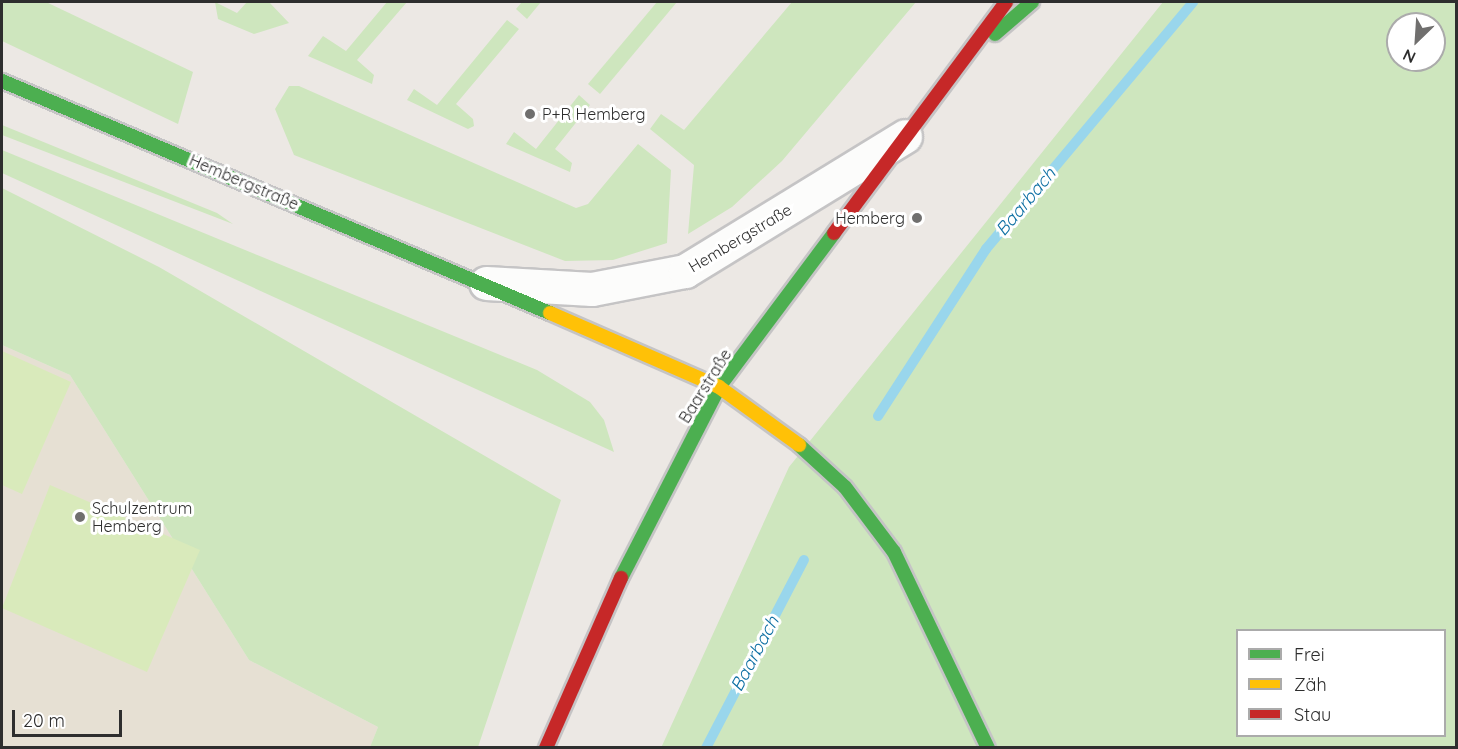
<!DOCTYPE html>
<meta charset="utf-8">
<style>
body{margin:0}
#map{position:relative;width:1458px;height:749px;overflow:hidden;background:#ece8e4;font-family:Quicksand,sans-serif}
div>[style]{position:absolute}
.education>*{inset:0;background:#e6e0d3}
.green>*{inset:0;background:#cee6be}
.pitch>*{inset:0;background:#d9eabb}
.stream>*{height:10px;margin:-5px;padding:0 5px;transform-origin:5px;border-radius:5px;background:#99d6ec}
.roads{filter:drop-shadow(2px 0 #c5c4c5) drop-shadow(-2px 0 #c5c4c5) drop-shadow(0 2px #c5c4c5) drop-shadow(0 -2px #c5c4c5)}
.street>*{height:33px;margin:-16.5px;padding:0 16.5px;transform-origin:16.5px;border-radius:16.5px;background:#fcfcfb}
.fast>*{height:14px;margin:-7px;padding:0 7px;transform-origin:7px;border-radius:7px;background:#4caf50}
.slow>*{height:14px;margin:-7px;padding:0 7px;transform-origin:7px;border-radius:7px;background:#ffc107}
.jam>*{height:14px;margin:-7px;padding:0 7px;transform-origin:7px;border-radius:7px;background:#c62828}
.dots>*{width:16px;height:16px;translate:-50% -50%;box-sizing:border-box;border:3px solid #fff;border-radius:50%}
span{translate:-50% -50%;white-space:nowrap;text-align:center;line-height:1.15;-webkit-text-stroke:6px #fff;paint-order:stroke}
.poi-label{font-size:16px;color:#2e2e2e}
.left{translate:0 -50%;text-align:left}
.right{translate:-100% -50%;text-align:right}
.street-label{font-size:16px;color:#2e2e2e}
.water-label{font-size:18px;color:#0d6fa3;font-style:italic}
.frame{position:absolute;inset:0;border:3px solid #2e2e2e;pointer-events:none}
.legend{position:absolute;left:1236px;top:629px;width:210px;height:108px;box-sizing:border-box;background:#fff;border:2px solid #ababab;margin:0;padding:8px 10px;list-style:none;font-size:18px;color:#2e2e2e}
.legend li{display:flex;align-items:center;gap:12px;height:30px}
.legend b{width:30px;border:2px solid #ababab}
.north{position:absolute;left:1386px;top:12px;width:60px;height:60px;box-sizing:border-box;background:#fff;border:2px solid #ababab;border-radius:50%;rotate:205deg;font-size:16px;font-weight:700;line-height:24px;text-align:center;color:#2e2e2e}
.north::after{content:'';display:block;margin:auto;width:21px;height:27px;background:#706f6e;clip-path:polygon(50% 0,100% 100%,50% 72%,0 100%)}
.scale{position:absolute;left:12px;top:710px;width:110px;height:27px;box-sizing:border-box;border:3px solid #2e2e2e;border-top:0;padding-left:8px;font-size:18px;line-height:21px;white-space:nowrap;color:#2e2e2e;-webkit-text-stroke:4px #fff;paint-order:stroke}
</style>
<div id="map">
<div class="education">
<div style="clip-path:polygon(2px 345px,70px 375px,249px 660px,378px 727px,370px 747px,2px 747px)"></div>
</div>
<div class="green">
<div style="clip-path:polygon(2px 2px,46px 2px,193px 72px,178px 124px,2px 41px)"></div>
<div style="clip-path:polygon(215px 2px,237px 13px,247px 2px,269px 2px,289px 23px,254px 34px,218px 19px)"></div>
<div style="clip-path:polygon(387px 2px,407px 2px,357px 60px,374px 75px,372px 84px,308px 56px,323px 36px,346px 51px)"></div>
<div style="clip-path:polygon(522px 2px,541px 2px,527px 19px,516px 9px)"></div>
<div style="clip-path:polygon(657px 2px,677px 2px,600px 94px,588px 84px)"></div>
<div style="clip-path:polygon(792px 2px,916px 2px,782px 161px,732px 207px,688px 234px,694px 165px,650px 129px,661px 114px,684px 130px)"></div>
<div style="clip-path:polygon(evenodd,1163px 2px,1456px 2px,1456px 747px,661px 748px,789px 467px,1163px 2px,1398px 24px,1434px 24px,1434px 60px,1398px 60px,1398px 24px,1163px 2px,1238px 630px,1444px 630px,1444px 736px,1238px 736px,1238px 630px)"></div>
<div style="clip-path:polygon(507px 20px,519px 29px,456px 104px,473px 119px,474px 126px,468px 129px,407px 100px,414px 89px,437px 105px)"></div>
<div style="clip-path:polygon(289px 86px,299px 86px,576px 208px,588px 204px,638px 144px,671px 170px,667px 243px,613px 260px,565px 261px,294px 155px,275px 109px)"></div>
<div style="clip-path:polygon(579px 95px,590px 105px,555px 149px,572px 163px,570px 172px,506px 144px,514px 132px,536px 149px)"></div>
<div style="clip-path:polygon(2px 125px,217px 213px,233px 224px,2px 135px)"></div>
<div style="clip-path:polygon(2px 150px,537px 370px,590px 402px,604px 420px,614px 452px,2px 173px)"></div>
<div style="clip-path:polygon(2px 188px,159px 267px,561px 500px,478px 747px,370px 747px,378px 727px,249px 660px,70px 375px,2px 345px)"></div>
</div>
<div class="pitch">
<div style="clip-path:polygon(2px 351px,71px 382px,22px 494px,2px 485px)"></div>
<div style="clip-path:polygon(50px 485px,200px 550px,147px 672px,2px 608px)"></div>
</div>
<div class="stream">
<div style="left:878px;top:416px;width:199px;rotate:-57.1deg"></div>
<div style="left:986px;top:249px;width:322px;rotate:-50deg"></div>
<div style="left:706px;top:748px;width:212px;rotate:-62.5deg"></div>
</div>
<div class="roads">
<div class="street">
<div style="left:486px;top:283px;width:106px;rotate:3.2deg"></div>
<div style="left:592px;top:289px;width:95px;rotate:-11deg"></div>
<div style="left:685px;top:271px;width:258px;rotate:-31.5deg"></div>
</div>
<div class="fast">
<div style="left:995px;top:34px;width:49px;rotate:-40.9deg"></div>
<div style="left:2px;top:81px;width:595px;rotate:22.95deg"></div>
<div style="left:799px;top:445px;width:62px;rotate:42.4deg"></div>
<div style="left:845px;top:487px;width:81px;rotate:53deg"></div>
<div style="left:894px;top:552px;width:217px;rotate:64.4deg"></div>
<div style="left:621px;top:578px;width:215px;rotate:-62.8deg"></div>
<div style="left:719px;top:387px;width:192px;rotate:-53.2deg"></div>
</div>
<div class="slow">
<div style="left:550px;top:313px;width:184px;rotate:23.6deg"></div>
<div style="left:719px;top:387px;width:99px;rotate:35.9deg"></div>
</div>
<div class="jam">
<div style="left:834px;top:233px;width:288px;rotate:-53.3deg"></div>
<div style="left:546px;top:748px;width:186px;rotate:-66.2deg"></div>
</div>
</div>
<div class="dots">
<div style="left:530px;top:114px;background:#706f6e"></div>
<div style="left:917px;top:218px;background:#706f6e"></div>
<div style="left:80px;top:517px;background:#706f6e"></div>
</div>
<div class="poi-label">
<span class="left" style="left:542px;top:114px">P+R Hemberg</span>
<span class="right" style="left:905px;top:218px">Hemberg</span>
<span class="left" style="left:92px;top:517px">Schulzentrum<br>Hemberg</span>
</div>
<div class="street-label">
<span style="left:244px;top:182px;rotate:23deg">Hembergstraße</span>
<span style="left:740px;top:238px;rotate:-31deg">Hembergstraße</span>
<span style="left:705px;top:386px;rotate:-58deg">Baarstraße</span>
</div>
<div class="water-label">
<span style="left:1026px;top:202px;rotate:-50deg">Baarbach</span>
<span style="left:755px;top:654px;rotate:-62deg">Baarbach</span>
</div>
<div class="frame"></div>
<ul class="legend">
<li><b style="height:8px;background:#4caf50"></b>Frei</li>
<li><b style="height:8px;background:#ffc107"></b>Zäh</li>
<li><b style="height:8px;background:#c62828"></b>Stau</li>
</ul>
<div class="north">N</div>
<div class="scale">20 m</div>
</div>
